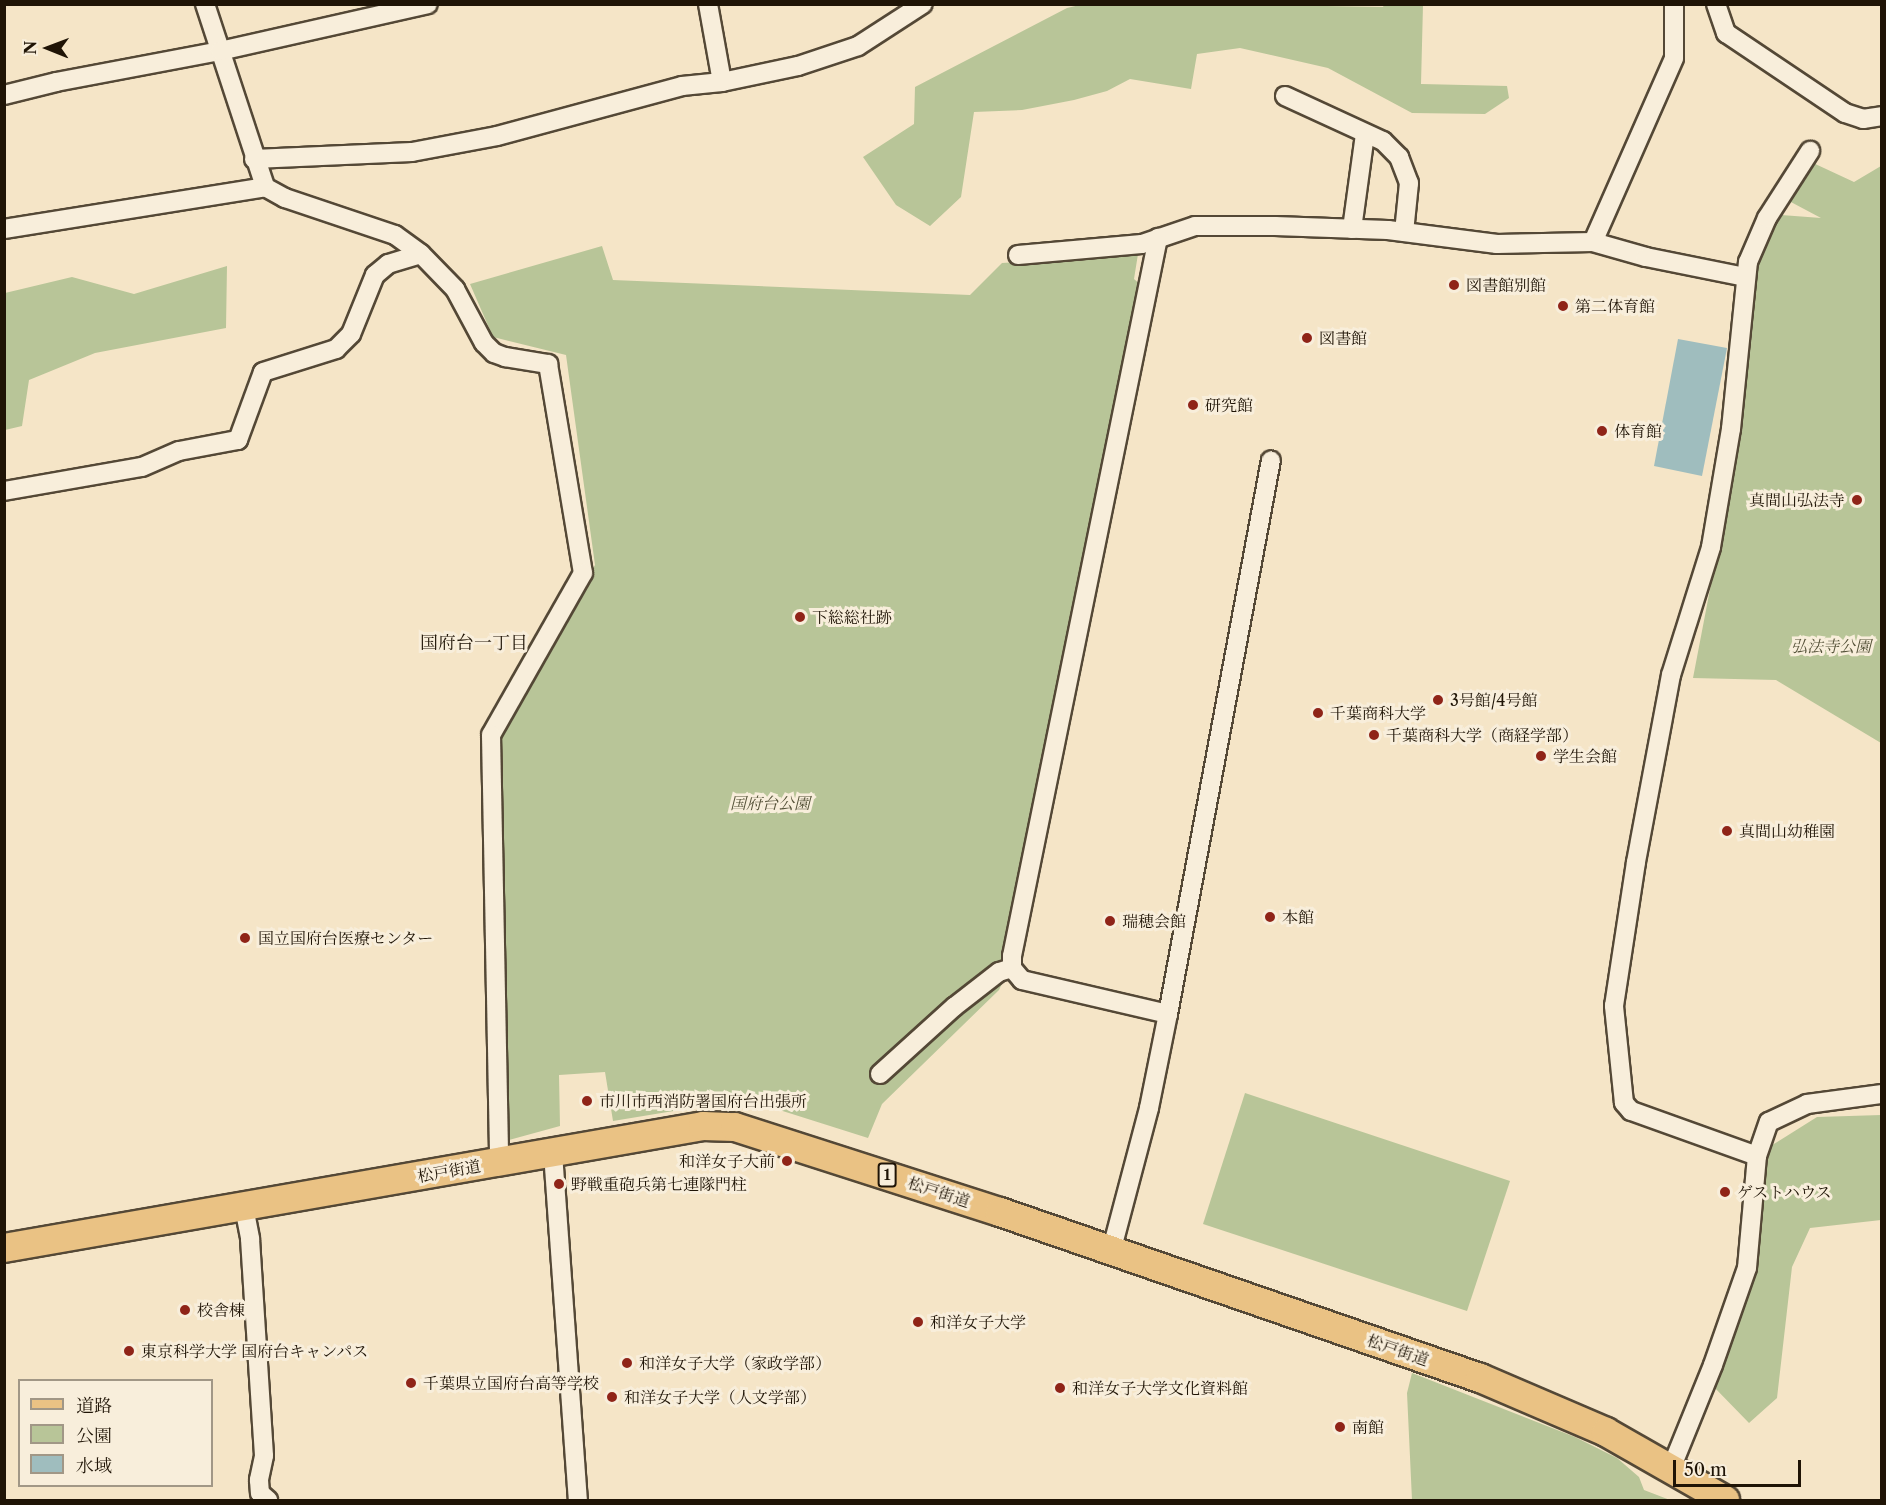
<!DOCTYPE html>
<meta charset="utf-8">
<style>
body{margin:0}
#map{position:relative;width:1886px;height:1505px;overflow:hidden;background:#f5e5c7;font-family:"Libre Caslon Text","Noto Serif JP",serif}
div>[style]{position:absolute}
.green>*{inset:0;background:#b8c598}
.water>*{inset:0;background:#9fbdbe}
.roads{filter:drop-shadow(2px 0 #544836) drop-shadow(-2px 0 #544836) drop-shadow(0 2px #544836) drop-shadow(0 -2px #544836)}
.street>*{height:18px;margin:-9px;padding:0 9px;transform-origin:9px;border-radius:9px;background:#f8eedb}
.primary>*{height:28px;margin:-14px;padding:0 14px;transform-origin:14px;border-radius:14px;background:#eac284}
.dots>*{width:16px;height:16px;translate:-50% -50%;box-sizing:border-box;border:3px solid #f8eedb;border-radius:50%}
span{translate:-50% -50%;white-space:nowrap;text-align:center;line-height:1.15;-webkit-text-stroke:6px #f8eedb;paint-order:stroke}
.shield-label span{padding:2px 4px;background:#f8eedb;border:2px solid;border-radius:4px;-webkit-text-stroke-width:0}
.shield-label{font-size:15px;color:#1f1406;font-weight:700}
.poi-label{font-size:16px;color:#1f1406}
.left{translate:0 -50%;text-align:left}
.right{translate:-100% -50%;text-align:right}
.park-label{font-size:16px;color:#555239;font-style:italic}
.street-label{font-size:16px;color:#1f1406}
.neighbourhood-label{font-size:18px;color:#1f1406}
.frame{position:absolute;inset:0;border:6px solid #1f1406;pointer-events:none}
.legend{position:absolute;left:18px;top:1379px;width:195px;height:108px;box-sizing:border-box;background:#f8eedb;border:2px solid #a19786;margin:0;padding:8px 10px;list-style:none;font-size:18px;color:#1f1406}
.legend li{display:flex;align-items:center;gap:12px;height:30px}
.legend b{width:30px;border:2px solid #a19786}
.north{position:absolute;left:18px;top:18px;width:60px;height:60px;-webkit-text-stroke:4px #f8eedb;paint-order:stroke;rotate:271deg;font-size:16px;font-weight:700;line-height:24px;text-align:center;color:#1f1406}
.north::after{content:'';display:block;margin:auto;width:21px;height:27px;background:#1f1406;clip-path:polygon(50% 0,100% 100%,50% 72%,0 100%)}
.scale{position:absolute;left:1673px;top:1460px;width:128px;height:27px;box-sizing:border-box;border:3px solid #1f1406;border-top:0;padding-left:8px;font-size:18px;line-height:21px;white-space:nowrap;color:#1f1406;-webkit-text-stroke:4px #f8eedb;paint-order:stroke}
</style>
<div id="map">
<div class="green">
<div style="clip-path:polygon(1217px 4px,1383px 7px,1384px 5px,1423px 5px,1421px 84px,1507px 86px,1509px 98px,1485px 114px,1412px 113px,1328px 68px,1240px 48px,1197px 54px,1191px 89px,1130px 79px,1107px 91px,1074px 100px,1022px 110px,974px 112px,961px 197px,930px 226px,896px 205px,863px 157px,914px 124px,915px 87px,1067px 8px,1084px 4px)"></div>
<div style="clip-path:polygon(1811px 162px,1854px 182px,1881px 166px,1881px 743px,1776px 680px,1693px 678px,1734px 464px,1752px 285px,1770px 214px,1821px 218px,1789px 201px)"></div>
<div style="clip-path:polygon(602px 246px,613px 280px,970px 295px,1002px 263px,1138px 254px,1134px 279px,1142px 286px,1010px 967px,999px 990px,882px 1104px,868px 1138px,770px 1107px,710px 1105px,613px 1121px,605px 1072px,559px 1075px,560px 1126px,509px 1140px,501px 738px,595px 565px,566px 355px,493px 337px,470px 284px)"></div>
<div style="clip-path:polygon(227px 266px,226px 328px,95px 353px,29px 380px,22px 426px,5px 430px,5px 293px,72px 277px,134px 294px)"></div>
<div style="clip-path:polygon(1245px 1093px,1510px 1181px,1467px 1311px,1203px 1224px)"></div>
<div style="clip-path:polygon(1881px 1115px,1881px 1220px,1810px 1228px,1792px 1267px,1777px 1398px,1749px 1423px,1712px 1385px,1755px 1274px,1769px 1147px,1817px 1117px)"></div>
<div style="clip-path:polygon(1412px 1373px,1575px 1437px,1617px 1458px,1639px 1477px,1644px 1490px,1670px 1500px,1412px 1500px,1407px 1393px)"></div>
</div>
<div class="water">
<div style="clip-path:polygon(1678px 339px,1727px 348px,1702px 476px,1654px 466px)"></div>
</div>
<div class="roads">
<div class="street">
<div style="left:205px;top:4px;width:193px;rotate:71.8deg"></div>
<div style="left:708px;top:4px;width:79px;rotate:79.8deg"></div>
<div style="left:1716px;top:4px;width:31px;rotate:71deg"></div>
<div style="left:1726px;top:33px;width:143px;rotate:33.9deg"></div>
<div style="left:1845px;top:113px;width:19px;rotate:18deg"></div>
<div style="left:1863px;top:119px;width:19px;rotate:-9deg"></div>
<div style="left:4px;top:95px;width:54px;rotate:-14deg"></div>
<div style="left:56px;top:82px;width:167px;rotate:-10.7deg"></div>
<div style="left:220px;top:51px;width:213px;rotate:-12.7deg"></div>
<div style="left:1285px;top:96px;width:108px;rotate:24.7deg"></div>
<div style="left:1383px;top:141px;width:23px;rotate:45deg"></div>
<div style="left:1399px;top:157px;width:28px;rotate:69deg"></div>
<div style="left:1409px;top:183px;width:49px;rotate:95.8deg"></div>
<div style="left:254px;top:159px;width:158px;rotate:-2.5deg"></div>
<div style="left:412px;top:152px;width:86px;rotate:-10.7deg"></div>
<div style="left:497px;top:136px;width:192px;rotate:-15.1deg"></div>
<div style="left:682px;top:86px;width:40px;rotate:-5.7deg"></div>
<div style="left:722px;top:82px;width:78px;rotate:-11.9deg"></div>
<div style="left:798px;top:66px;width:63px;rotate:-18.4deg"></div>
<div style="left:858px;top:46px;width:77px;rotate:-32.9deg"></div>
<div style="left:4px;top:229px;width:264px;rotate:-9.1deg"></div>
<div style="left:265px;top:187px;width:23px;rotate:29deg"></div>
<div style="left:285px;top:198px;width:116px;rotate:18.6deg"></div>
<div style="left:395px;top:235px;width:32px;rotate:36deg"></div>
<div style="left:421px;top:254px;width:49px;rotate:45.8deg"></div>
<div style="left:455px;top:289px;width:61px;rotate:61.8deg"></div>
<div style="left:484px;top:343px;width:14px;rotate:45deg"></div>
<div style="left:494px;top:353px;width:12px;rotate:20deg"></div>
<div style="left:505px;top:357px;width:44px;rotate:9.2deg"></div>
<div style="left:548px;top:364px;width:212px;rotate:80.5deg"></div>
<div style="left:583px;top:573px;width:186px;rotate:119.6deg"></div>
<div style="left:491px;top:735px;width:427px;rotate:88.9deg"></div>
<div style="left:1352px;top:229px;width:96px;rotate:-82.2deg"></div>
<div style="left:1593px;top:242px;width:201px;rotate:-66.2deg"></div>
<div style="left:1674px;top:58px;width:54px;rotate:-90deg"></div>
<div style="left:1018px;top:255px;width:124px;rotate:-5.1deg"></div>
<div style="left:1142px;top:244px;width:56px;rotate:-18.8deg"></div>
<div style="left:1195px;top:226px;width:80px"></div>
<div style="left:1275px;top:226px;width:113px;rotate:2deg"></div>
<div style="left:1388px;top:230px;width:110px;rotate:7.3deg"></div>
<div style="left:1497px;top:244px;width:96px;rotate:-1.2deg"></div>
<div style="left:1593px;top:242px;width:55px;rotate:15.8deg"></div>
<div style="left:1646px;top:257px;width:101px;rotate:11.4deg"></div>
<div style="left:4px;top:491px;width:140px;rotate:-9.9deg"></div>
<div style="left:142px;top:467px;width:40px;rotate:-23.4deg"></div>
<div style="left:179px;top:451px;width:60px;rotate:-10.6deg"></div>
<div style="left:238px;top:440px;width:72px;rotate:-69.8deg"></div>
<div style="left:263px;top:372px;width:77px;rotate:-17.5deg"></div>
<div style="left:336px;top:349px;width:21px;rotate:-45deg"></div>
<div style="left:351px;top:334px;width:64px;rotate:-67.9deg"></div>
<div style="left:375px;top:275px;width:17px;rotate:-40deg"></div>
<div style="left:388px;top:264px;width:34px;rotate:-17deg"></div>
<div style="left:1168px;top:1014px;width:563px;rotate:-79.47deg"></div>
<div style="left:880px;top:1074px;width:100px;rotate:-42.2deg"></div>
<div style="left:954px;top:1007px;width:57px;rotate:-37.9deg"></div>
<div style="left:999px;top:972px;width:14px;rotate:-17deg"></div>
<div style="left:553px;top:1153px;width:348px;rotate:85.9deg"></div>
<div style="left:1757px;top:1156px;width:134px;rotate:-160.3deg"></div>
<div style="left:1631px;top:1111px;width:11px;rotate:-131deg"></div>
<div style="left:1624px;top:1103px;width:98px;rotate:-95.9deg"></div>
<div style="left:1614px;top:1006px;width:146px;rotate:-81.3deg"></div>
<div style="left:1636px;top:862px;width:190px;rotate:-79.4deg"></div>
<div style="left:1671px;top:675px;width:134px;rotate:-72.6deg"></div>
<div style="left:1711px;top:547px;width:120px;rotate:-80.4deg"></div>
<div style="left:1731px;top:429px;width:168px;rotate:-84.2deg"></div>
<div style="left:1748px;top:262px;width:48px;rotate:-66.6deg"></div>
<div style="left:1767px;top:218px;width:80px;rotate:-57.3deg"></div>
<div style="left:244px;top:1207px;width:33px;rotate:79deg"></div>
<div style="left:250px;top:1239px;width:217px;rotate:86.3deg"></div>
<div style="left:264px;top:1456px;width:25px;rotate:102deg"></div>
<div style="left:259px;top:1480px;width:13px;rotate:86deg"></div>
<div style="left:260px;top:1493px;width:11px;rotate:41deg"></div>
<div style="left:1111px;top:1252px;width:149px;rotate:-75.2deg"></div>
<div style="left:1149px;top:1108px;width:96px;rotate:-78.6deg"></div>
<div style="left:1168px;top:1014px;width:150px;rotate:-166.9deg"></div>
<div style="left:1022px;top:980px;width:16px;rotate:-130deg"></div>
<div style="left:1012px;top:968px;width:12px;rotate:-90deg"></div>
<div style="left:1012px;top:956px;width:733px;rotate:-78.51deg"></div>
<div style="left:1670px;top:1471px;width:114px;rotate:-67.9deg"></div>
<div style="left:1713px;top:1365px;width:103px;rotate:-70.7deg"></div>
<div style="left:1747px;top:1268px;width:112px;rotate:-84.9deg"></div>
<div style="left:1757px;top:1156px;width:36px;rotate:-71deg"></div>
<div style="left:1769px;top:1122px;width:42px;rotate:-25.3deg"></div>
<div style="left:1807px;top:1104px;width:76px;rotate:-7.6deg"></div>
</div>
<div class="primary">
<div style="left:4px;top:1248px;width:710px;rotate:-9.9deg"></div>
<div style="left:703px;top:1126px;width:32px;rotate:2deg"></div>
<div style="left:735px;top:1127px;width:278px;rotate:17.8deg"></div>
<div style="left:1000px;top:1212px;width:508px;rotate:19.08deg"></div>
<div style="left:1480px;top:1378px;width:137px;rotate:23.2deg"></div>
<div style="left:1606px;top:1432px;width:137px;rotate:29.7deg"></div>
</div>
</div>
<div class="dots">
<div style="left:1454px;top:285px;background:#8f2418"></div>
<div style="left:1563px;top:306px;background:#8f2418"></div>
<div style="left:1307px;top:338px;background:#8f2418"></div>
<div style="left:1193px;top:405px;background:#8f2418"></div>
<div style="left:1602px;top:431px;background:#8f2418"></div>
<div style="left:1857px;top:500px;background:#8f2418"></div>
<div style="left:800px;top:617px;background:#8f2418"></div>
<div style="left:1438px;top:700px;background:#8f2418"></div>
<div style="left:1318px;top:713px;background:#8f2418"></div>
<div style="left:1374px;top:735px;background:#8f2418"></div>
<div style="left:1541px;top:756px;background:#8f2418"></div>
<div style="left:1727px;top:831px;background:#8f2418"></div>
<div style="left:1270px;top:917px;background:#8f2418"></div>
<div style="left:1110px;top:921px;background:#8f2418"></div>
<div style="left:245px;top:938px;background:#8f2418"></div>
<div style="left:587px;top:1101px;background:#8f2418"></div>
<div style="left:787px;top:1161px;background:#8f2418"></div>
<div style="left:559px;top:1184px;background:#8f2418"></div>
<div style="left:1725px;top:1192px;background:#8f2418"></div>
<div style="left:185px;top:1310px;background:#8f2418"></div>
<div style="left:918px;top:1322px;background:#8f2418"></div>
<div style="left:129px;top:1351px;background:#8f2418"></div>
<div style="left:627px;top:1363px;background:#8f2418"></div>
<div style="left:411px;top:1383px;background:#8f2418"></div>
<div style="left:1060px;top:1388px;background:#8f2418"></div>
<div style="left:612px;top:1397px;background:#8f2418"></div>
<div style="left:1340px;top:1427px;background:#8f2418"></div>
</div>
<div class="shield-label">
<span style="left:887px;top:1175px">1</span>
</div>
<div class="poi-label">
<span class="left" style="left:1466px;top:285px">図書館別館</span>
<span class="left" style="left:1575px;top:306px">第二体育館</span>
<span class="left" style="left:1319px;top:338px">図書館</span>
<span class="left" style="left:1205px;top:405px">研究館</span>
<span class="left" style="left:1614px;top:431px">体育館</span>
<span class="right" style="left:1845px;top:500px">真間山弘法寺</span>
<span class="left" style="left:812px;top:617px">下総総社跡</span>
<span class="left" style="left:1450px;top:700px">3号館/4号館</span>
<span class="left" style="left:1330px;top:713px">千葉商科大学</span>
<span class="left" style="left:1386px;top:735px">千葉商科大学（商経学部）</span>
<span class="left" style="left:1553px;top:756px">学生会館</span>
<span class="left" style="left:1739px;top:831px">真間山幼稚園</span>
<span class="left" style="left:1282px;top:917px">本館</span>
<span class="left" style="left:1122px;top:921px">瑞穂会館</span>
<span class="left" style="left:258px;top:938px">国立国府台医療センター</span>
<span class="left" style="left:599px;top:1101px">市川市西消防署国府台出張所</span>
<span class="right" style="left:775px;top:1161px">和洋女子大前</span>
<span class="left" style="left:571px;top:1184px">野戦重砲兵第七連隊門柱</span>
<span class="left" style="left:1737px;top:1192px">ゲストハウス</span>
<span class="left" style="left:197px;top:1310px">校舎棟</span>
<span class="left" style="left:930px;top:1322px">和洋女子大学</span>
<span class="left" style="left:141px;top:1351px">東京科学大学 国府台キャンパス</span>
<span class="left" style="left:639px;top:1363px">和洋女子大学（家政学部）</span>
<span class="left" style="left:423px;top:1383px">千葉県立国府台高等学校</span>
<span class="left" style="left:1072px;top:1388px">和洋女子大学文化資料館</span>
<span class="left" style="left:624px;top:1397px">和洋女子大学（人文学部）</span>
<span class="left" style="left:1352px;top:1427px">南館</span>
</div>
<div class="park-label">
<span style="left:1831px;top:646px">弘法寺公園</span>
<span style="left:770px;top:803px">国府台公園</span>
</div>
<div class="street-label">
<span style="left:449px;top:1171px;rotate:-10deg">松戸街道</span>
<span style="left:939px;top:1192px;rotate:18deg">松戸街道</span>
<span style="left:1398px;top:1350px;rotate:19deg">松戸街道</span>
</div>
<div class="neighbourhood-label">
<span style="left:474px;top:643px">国府台一丁目</span>
</div>
<div class="frame"></div>
<ul class="legend">
<li><b style="height:8px;background:#eac284"></b>道路</li>
<li><b style="height:16px;background:#b8c598"></b>公園</li>
<li><b style="height:16px;background:#9fbdbe"></b>水域</li>
</ul>
<div class="north">N</div>
<div class="scale">50 m</div>
</div>
